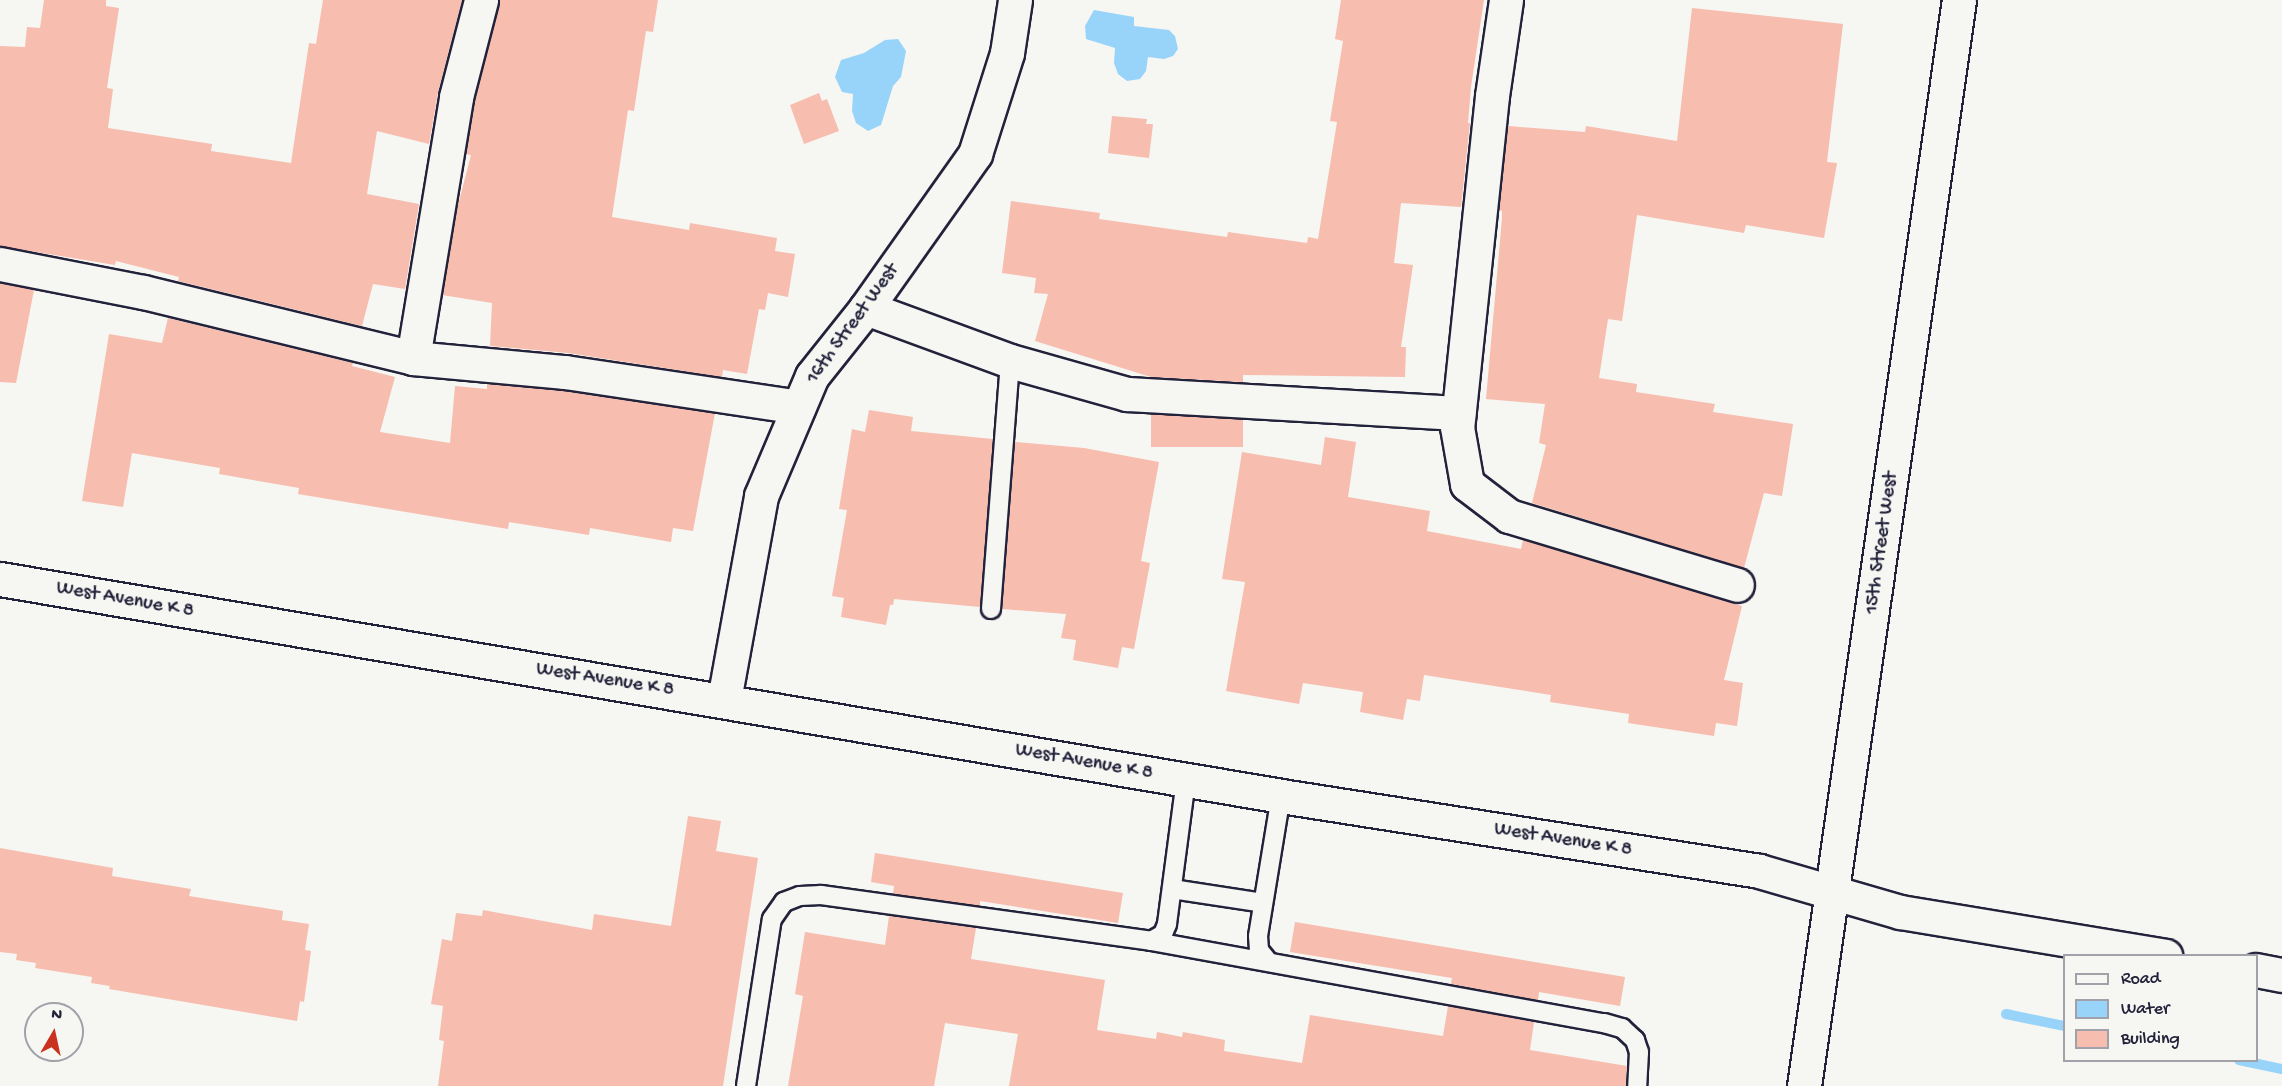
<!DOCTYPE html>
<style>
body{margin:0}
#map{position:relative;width:2282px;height:1086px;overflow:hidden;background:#f6f6f2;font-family:"Gochi Hand",sans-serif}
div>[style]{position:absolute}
.water>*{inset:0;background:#98d4f9}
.stream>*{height:10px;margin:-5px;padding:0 5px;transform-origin:5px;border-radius:5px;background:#98d4f9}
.building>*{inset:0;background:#f7bdaf}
.roads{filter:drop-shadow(2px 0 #22223b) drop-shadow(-2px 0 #22223b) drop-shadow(0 2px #22223b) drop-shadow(0 -2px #22223b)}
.service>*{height:18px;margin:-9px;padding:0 9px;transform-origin:9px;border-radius:9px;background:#f6f6f2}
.minor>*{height:33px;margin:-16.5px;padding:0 16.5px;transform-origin:16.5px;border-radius:16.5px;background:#f6f6f2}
.tertiary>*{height:33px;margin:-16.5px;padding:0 16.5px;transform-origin:16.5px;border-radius:16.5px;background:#f6f6f2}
span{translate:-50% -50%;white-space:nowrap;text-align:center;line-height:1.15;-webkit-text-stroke:6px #f6f6f2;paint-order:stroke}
.street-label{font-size:20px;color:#22223b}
.legend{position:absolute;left:2063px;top:954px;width:195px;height:108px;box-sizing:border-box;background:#f6f6f2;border:2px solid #a1a1a9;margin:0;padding:8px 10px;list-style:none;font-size:18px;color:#22223b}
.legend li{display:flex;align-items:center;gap:12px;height:30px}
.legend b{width:30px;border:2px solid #a1a1a9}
.north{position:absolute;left:24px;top:1002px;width:60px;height:60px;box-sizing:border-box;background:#f6f6f2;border:2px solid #a1a1a9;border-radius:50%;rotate:9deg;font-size:16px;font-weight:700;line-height:24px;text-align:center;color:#22223b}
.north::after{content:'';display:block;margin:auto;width:21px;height:27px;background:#c8321e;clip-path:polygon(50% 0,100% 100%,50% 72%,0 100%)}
</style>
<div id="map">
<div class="water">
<div style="clip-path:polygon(1094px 10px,1134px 17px,1134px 26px,1169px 30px,1175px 36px,1178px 49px,1173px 56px,1164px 59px,1148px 57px,1146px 71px,1140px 79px,1127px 81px,1118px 74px,1114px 63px,1115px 48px,1086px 39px,1085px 26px)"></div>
<div style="clip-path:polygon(898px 39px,906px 51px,901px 77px,893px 86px,881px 125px,868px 131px,856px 123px,852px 111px,853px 94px,842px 92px,835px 77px,841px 60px,864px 53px,885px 40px)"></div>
</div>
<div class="stream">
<div style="left:2006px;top:1014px;width:59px;rotate:11.7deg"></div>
<div style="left:2239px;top:1060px;width:44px;rotate:11.8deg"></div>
</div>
<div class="building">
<div style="clip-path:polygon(44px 0,106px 0,106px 6px,119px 8px,107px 88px,113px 89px,108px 128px,212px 144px,211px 151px,291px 163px,309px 43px,316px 44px,323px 0,462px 0,438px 92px,429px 144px,377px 131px,367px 194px,419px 204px,405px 289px,373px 284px,362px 326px,178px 281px,179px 277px,116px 261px,115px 265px,0 246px,0 46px,25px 47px,27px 27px,40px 28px)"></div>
<div style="clip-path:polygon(499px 0,658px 0,653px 32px,646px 31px,634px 111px,628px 110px,612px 217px,689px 230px,690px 223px,777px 238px,775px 251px,795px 254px,788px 297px,768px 293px,765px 310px,759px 309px,747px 374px,723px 370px,722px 377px,568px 353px,490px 346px,492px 303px,442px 295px,457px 209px,471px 155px,466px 154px,474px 101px)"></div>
<div style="clip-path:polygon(1341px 0,1484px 0,1471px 87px,1468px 123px,1470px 123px,1461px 207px,1401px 203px,1394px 263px,1413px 265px,1401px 347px,1406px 347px,1405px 377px,1243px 375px,1243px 382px,1151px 377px,1035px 341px,1048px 294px,1034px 293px,1036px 278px,1002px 273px,1011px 201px,1100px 213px,1099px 219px,1227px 237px,1228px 232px,1307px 243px,1308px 237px,1318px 239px,1337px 122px,1330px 121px,1343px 41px,1335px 39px)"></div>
<div style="clip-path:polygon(1692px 8px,1843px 24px,1827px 162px,1837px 163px,1824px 238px,1746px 225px,1744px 233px,1637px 215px,1622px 321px,1608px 319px,1599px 378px,1637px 384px,1636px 392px,1715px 404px,1713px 412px,1793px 424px,1782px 496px,1764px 493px,1744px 568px,1532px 503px,1546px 445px,1539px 443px,1545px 404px,1486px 399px,1502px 218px,1502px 211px,1499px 210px,1508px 126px,1585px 132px,1586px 126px,1677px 141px)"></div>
<div style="clip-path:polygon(819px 93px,822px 101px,827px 99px,839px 131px,804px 144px,790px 105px)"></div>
<div style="clip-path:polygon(1112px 116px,1147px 119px,1146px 124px,1153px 124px,1149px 158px,1108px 153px)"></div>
<div style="clip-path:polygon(0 283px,34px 290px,16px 383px,0 382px)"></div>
<div style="clip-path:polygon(168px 318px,353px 363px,352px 366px,395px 377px,380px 432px,450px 443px,455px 386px,487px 389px,487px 384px,563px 391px,715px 413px,693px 531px,673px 528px,671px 542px,590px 528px,589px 535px,509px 522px,508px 529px,298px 494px,299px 488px,219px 474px,220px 468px,132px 453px,123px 507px,82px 501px,109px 334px,162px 343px)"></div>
<div style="clip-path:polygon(869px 410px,913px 417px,911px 431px,993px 439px,980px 607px,894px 599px,893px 605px,890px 605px,886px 625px,841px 617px,844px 598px,832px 596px,847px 510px,839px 509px,852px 429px,865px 432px)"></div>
<div style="clip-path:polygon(1151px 414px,1243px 419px,1243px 447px,1151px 447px)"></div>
<div style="clip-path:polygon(1325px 437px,1356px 442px,1348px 497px,1430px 511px,1427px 531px,1521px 549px,1523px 540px,1742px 606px,1724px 680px,1743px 683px,1737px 726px,1716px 723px,1714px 736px,1628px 723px,1629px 714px,1550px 702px,1551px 695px,1424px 675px,1420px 701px,1407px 699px,1403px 720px,1360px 712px,1363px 692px,1303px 683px,1299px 704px,1226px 691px,1245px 582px,1222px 579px,1242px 452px,1321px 465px)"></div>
<div style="clip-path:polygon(1015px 442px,1084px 448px,1159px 462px,1141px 561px,1150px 563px,1134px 649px,1122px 647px,1118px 668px,1073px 660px,1076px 640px,1061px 638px,1066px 614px,1002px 609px)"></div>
<div style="clip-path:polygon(688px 816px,721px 821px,716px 851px,758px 858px,723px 1086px,438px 1086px,444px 1041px,439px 1040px,443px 1006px,431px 1004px,442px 939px,452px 941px,456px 913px,482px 916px,483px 910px,592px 930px,594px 914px,671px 926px)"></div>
<div style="clip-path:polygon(0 848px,113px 868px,112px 876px,191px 889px,189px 896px,283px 911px,282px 920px,309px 924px,305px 950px,311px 951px,304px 1002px,300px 1001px,297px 1021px,109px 989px,110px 986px,91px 983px,92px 977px,35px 968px,36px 963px,16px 960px,17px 954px,0 952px)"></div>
<div style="clip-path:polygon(875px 853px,1123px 893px,1118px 923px,980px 901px,980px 906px,893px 894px,894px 886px,871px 882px)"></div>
<div style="clip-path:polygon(889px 916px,976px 928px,971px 959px,1105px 980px,1097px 1030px,1156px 1039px,1157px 1032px,1182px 1037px,1183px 1032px,1225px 1040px,1224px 1051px,1302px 1063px,1310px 1015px,1443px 1036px,1448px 1006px,1534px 1022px,1530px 1050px,1627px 1066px,1626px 1086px,1009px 1086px,1018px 1034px,945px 1023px,934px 1086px,788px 1086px,803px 996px,795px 994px,805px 932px,885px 945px)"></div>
<div style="clip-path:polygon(1295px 922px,1625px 977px,1620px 1006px,1539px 992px,1538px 1000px,1451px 984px,1452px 978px,1290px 952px)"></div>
</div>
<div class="roads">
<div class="service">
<div style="left:991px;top:609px;width:249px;rotate:-85.6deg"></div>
<div style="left:1172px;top:889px;width:92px;rotate:8.7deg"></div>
<div style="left:1151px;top:941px;width:14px;rotate:-30deg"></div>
<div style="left:1163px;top:934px;width:11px;rotate:-68deg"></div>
<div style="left:1167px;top:924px;width:145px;rotate:-82.5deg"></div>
<div style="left:1267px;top:960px;width:13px;rotate:-129deg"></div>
<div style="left:1259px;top:950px;width:14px;rotate:-94deg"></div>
<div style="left:1258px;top:936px;width:142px;rotate:-80.7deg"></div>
<div style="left:746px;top:1086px;width:169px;rotate:-81.2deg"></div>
<div style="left:772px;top:919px;width:21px;rotate:-55deg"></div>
<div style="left:784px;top:902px;width:17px;rotate:-21deg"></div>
<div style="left:800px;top:896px;width:21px;rotate:-3deg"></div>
<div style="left:821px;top:895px;width:333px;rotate:7.9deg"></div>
<div style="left:1151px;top:941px;width:460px;rotate:10.3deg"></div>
<div style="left:1604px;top:1023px;width:19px;rotate:16deg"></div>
<div style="left:1622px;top:1028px;width:18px;rotate:43deg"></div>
<div style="left:1635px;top:1040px;width:13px;rotate:72deg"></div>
<div style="left:1639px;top:1052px;width:34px;rotate:93deg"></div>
</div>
<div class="minor">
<div style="left:1506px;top:0;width:97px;rotate:98.3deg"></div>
<div style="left:1492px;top:96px;width:333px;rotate:96deg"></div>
<div style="left:1457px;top:427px;width:58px;rotate:80deg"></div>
<div style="left:1467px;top:484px;width:53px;rotate:37.3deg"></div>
<div style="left:1509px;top:516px;width:238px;rotate:16.8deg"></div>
<div style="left:0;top:264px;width:146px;rotate:11.1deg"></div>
<div style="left:143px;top:292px;width:278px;rotate:13.7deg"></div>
<div style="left:413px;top:358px;width:153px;rotate:5.3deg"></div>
<div style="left:565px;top:372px;width:236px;rotate:8.5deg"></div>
<div style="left:866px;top:308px;width:153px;rotate:20.2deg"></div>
<div style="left:1010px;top:361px;width:122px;rotate:15.8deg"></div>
<div style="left:1127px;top:394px;width:332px;rotate:3.3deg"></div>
<div style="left:413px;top:358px;width:265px;rotate:-80.6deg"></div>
<div style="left:456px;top:97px;width:100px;rotate:-75.5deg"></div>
<div style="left:724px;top:700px;width:207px;rotate:-79.7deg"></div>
<div style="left:761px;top:496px;width:130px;rotate:-67deg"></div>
<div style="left:812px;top:376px;width:87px;rotate:-51.5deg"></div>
<div style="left:866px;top:308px;width:189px;rotate:-54.7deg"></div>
<div style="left:975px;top:154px;width:106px;rotate:-72.4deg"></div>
<div style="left:1007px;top:53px;width:54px;rotate:-81.4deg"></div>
</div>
<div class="tertiary">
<div style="left:0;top:579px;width:1299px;rotate:9.61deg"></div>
<div style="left:1281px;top:796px;width:484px;rotate:8.9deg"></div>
<div style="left:1759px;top:871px;width:147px;rotate:16.2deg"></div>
<div style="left:1900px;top:912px;width:269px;rotate:9.4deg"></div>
<div style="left:2256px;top:970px;width:26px;rotate:11deg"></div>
<div style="left:1804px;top:1086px;width:1097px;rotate:-81.88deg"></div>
</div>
</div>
<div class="street-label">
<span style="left:853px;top:324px;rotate:-54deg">16th Street West</span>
<span style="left:1882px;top:543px;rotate:-82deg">15th Street West</span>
<span style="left:125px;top:600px;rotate:10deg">West Avenue K 8</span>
<span style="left:605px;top:680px;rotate:9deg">West Avenue K 8</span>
<span style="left:1084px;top:762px;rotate:10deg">West Avenue K 8</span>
<span style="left:1563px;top:840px;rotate:9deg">West Avenue K 8</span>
</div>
<ul class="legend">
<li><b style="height:8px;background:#f6f6f2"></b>Road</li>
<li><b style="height:16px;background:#98d4f9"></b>Water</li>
<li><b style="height:16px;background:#f7bdaf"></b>Building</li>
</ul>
<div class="north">N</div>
</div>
